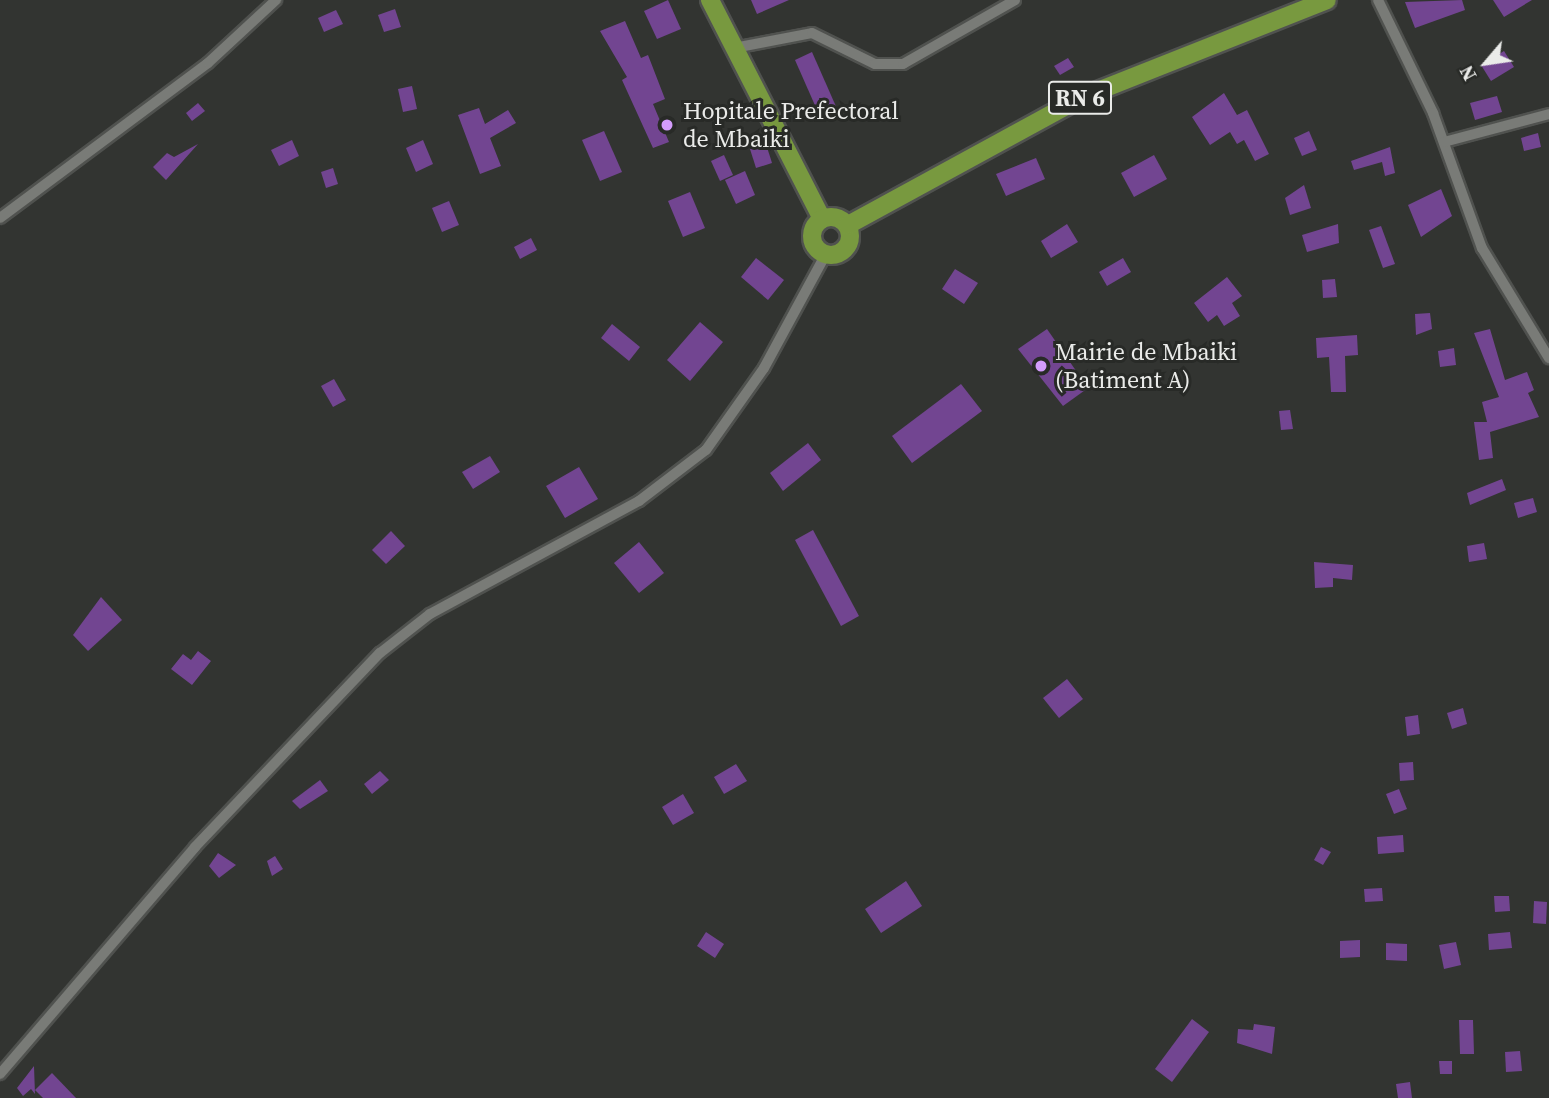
<!DOCTYPE html>
<style>
body{margin:0}
#map{position:relative;width:1549px;height:1098px;overflow:hidden;background:#323431;font-family:"Source Serif 4",serif}
div>[style]{position:absolute}
.building>*{inset:0;background:#724591}
.roads{filter:drop-shadow(2px 0 #50524f) drop-shadow(-2px 0 #50524f) drop-shadow(0 2px #50524f) drop-shadow(0 -2px #50524f)}
.street>*{height:10px;margin:-5px;padding:0 5px;transform-origin:5px;border-radius:5px;background:#797b77}
.primary>*{height:18px;margin:-9px;padding:0 9px;transform-origin:9px;border-radius:9px;background:#78993f}
.primary>.ring{margin:-9px;padding:0;box-sizing:content-box;background:none;border:18px solid #78993f;border-radius:50%}
.dots>*{width:19px;height:19px;translate:-50% -50%;box-sizing:border-box;border:4px solid #282a27;border-radius:50%}
span{translate:-50% -50%;white-space:nowrap;text-align:center;line-height:1.15;-webkit-text-stroke:6px #282a27;paint-order:stroke}
.shield-label span{padding:2px 5px;background:#282a27;border:2px solid;border-radius:5px;-webkit-text-stroke-width:0}
.shield-label{font-size:23px;color:#eaebe9;font-weight:700}
.poi-label{font-size:24px;color:#eaebe9}
.left{translate:0 -50%;text-align:left}
.north{position:absolute;left:1451px;top:28px;width:70px;height:70px;-webkit-text-stroke:5px #282a27;paint-order:stroke;rotate:241deg;font-size:19px;font-weight:700;line-height:28px;text-align:center;color:#eaebe9}
.north::after{content:'';display:block;margin:auto;width:24px;height:32px;background:#eaebe9;clip-path:polygon(50% 0,100% 100%,50% 72%,0 100%)}
</style>
<div id="map">
<div class="building">
<div style="clip-path:polygon(668px 0,681px 29px,657px 39px,644px 11px)"></div>
<div style="clip-path:polygon(751px 0,789px 0,757px 14px)"></div>
<div style="clip-path:polygon(1462px 0,1465px 10px,1415px 28px,1405px 2px)"></div>
<div style="clip-path:polygon(1493px 0,1532px 0,1504px 17px)"></div>
<div style="clip-path:polygon(395px 9px,401px 27px,384px 32px,378px 15px)"></div>
<div style="clip-path:polygon(336px 10px,343px 24px,324px 32px,318px 18px)"></div>
<div style="clip-path:polygon(625px 21px,641px 58px,648px 55px,665px 99px,653px 104px,669px 142px,653px 148px,622px 80px,627px 77px,600px 31px)"></div>
<div style="clip-path:polygon(1504px 51px,1514px 67px,1491px 81px,1481px 65px)"></div>
<div style="clip-path:polygon(812px 52px,838px 111px,821px 119px,795px 60px)"></div>
<div style="clip-path:polygon(1068px 58px,1074px 67px,1060px 75px,1054px 66px)"></div>
<div style="clip-path:polygon(412px 86px,417px 109px,403px 112px,398px 89px)"></div>
<div style="clip-path:polygon(1224px 93px,1237px 115px,1247px 110px,1269px 154px,1255px 161px,1244px 140px,1237px 144px,1230px 132px,1210px 145px,1192px 117px)"></div>
<div style="clip-path:polygon(1497px 96px,1502px 112px,1475px 120px,1470px 103px)"></div>
<div style="clip-path:polygon(198px 103px,205px 111px,192px 121px,186px 113px)"></div>
<div style="clip-path:polygon(479px 108px,485px 124px,508px 110px,516px 123px,490px 138px,501px 166px,480px 174px,458px 115px)"></div>
<div style="clip-path:polygon(604px 131px,622px 172px,600px 181px,582px 140px)"></div>
<div style="clip-path:polygon(1309px 131px,1317px 150px,1302px 156px,1294px 138px)"></div>
<div style="clip-path:polygon(1538px 133px,1541px 147px,1524px 151px,1521px 138px)"></div>
<div style="clip-path:polygon(292px 140px,299px 156px,279px 166px,271px 150px)"></div>
<div style="clip-path:polygon(423px 140px,433px 164px,416px 172px,406px 148px)"></div>
<div style="clip-path:polygon(198px 144px,166px 180px,153px 167px,167px 153px,174px 157px)"></div>
<div style="clip-path:polygon(766px 144px,772px 163px,756px 168px,750px 149px)"></div>
<div style="clip-path:polygon(1390px 147px,1395px 173px,1385px 176px,1382px 162px,1354px 170px,1351px 161px)"></div>
<div style="clip-path:polygon(724px 155px,733px 175px,720px 181px,711px 161px)"></div>
<div style="clip-path:polygon(1154px 155px,1167px 179px,1134px 197px,1121px 173px)"></div>
<div style="clip-path:polygon(1036px 158px,1045px 179px,1006px 196px,996px 174px)"></div>
<div style="clip-path:polygon(333px 168px,338px 184px,326px 188px,321px 172px)"></div>
<div style="clip-path:polygon(745px 171px,755px 195px,736px 204px,725px 180px)"></div>
<div style="clip-path:polygon(1304px 185px,1311px 208px,1290px 215px,1285px 198px)"></div>
<div style="clip-path:polygon(1441px 189px,1452px 216px,1421px 237px,1408px 205px)"></div>
<div style="clip-path:polygon(690px 192px,705px 228px,683px 237px,668px 201px)"></div>
<div style="clip-path:polygon(449px 201px,459px 225px,442px 232px,432px 208px)"></div>
<div style="clip-path:polygon(1067px 224px,1078px 242px,1051px 258px,1041px 241px)"></div>
<div style="clip-path:polygon(1338px 224px,1339px 243px,1307px 252px,1302px 235px)"></div>
<div style="clip-path:polygon(1381px 226px,1395px 264px,1383px 268px,1369px 230px)"></div>
<div style="clip-path:polygon(531px 238px,537px 250px,520px 259px,514px 247px)"></div>
<div style="clip-path:polygon(756px 258px,784px 280px,768px 300px,741px 277px)"></div>
<div style="clip-path:polygon(1123px 258px,1131px 272px,1107px 286px,1099px 272px)"></div>
<div style="clip-path:polygon(955px 269px,978px 283px,964px 304px,942px 289px)"></div>
<div style="clip-path:polygon(1227px 277px,1242px 296px,1232px 303px,1240px 316px,1224px 326px,1217px 315px,1208px 322px,1194px 303px)"></div>
<div style="clip-path:polygon(1335px 279px,1337px 297px,1323px 298px,1322px 280px)"></div>
<div style="clip-path:polygon(1430px 313px,1432px 329px,1416px 335px,1415px 314px)"></div>
<div style="clip-path:polygon(700px 322px,723px 342px,690px 381px,667px 360px)"></div>
<div style="clip-path:polygon(612px 324px,640px 347px,629px 361px,601px 338px)"></div>
<div style="clip-path:polygon(1047px 329px,1088px 388px,1063px 406px,1018px 349px)"></div>
<div style="clip-path:polygon(1490px 329px,1505px 380px,1527px 372px,1534px 390px,1528px 393px,1539px 417px,1490px 432px,1493px 458px,1479px 460px,1474px 422px,1487px 422px,1482px 402px,1499px 397px,1474px 333px)"></div>
<div style="clip-path:polygon(1357px 335px,1358px 355px,1345px 356px,1346px 392px,1331px 392px,1329px 357px,1317px 358px,1316px 338px)"></div>
<div style="clip-path:polygon(1454px 348px,1456px 365px,1440px 367px,1438px 351px)"></div>
<div style="clip-path:polygon(334px 379px,346px 400px,333px 407px,321px 386px)"></div>
<div style="clip-path:polygon(961px 384px,982px 411px,912px 463px,892px 436px)"></div>
<div style="clip-path:polygon(1290px 410px,1293px 429px,1281px 430px,1279px 411px)"></div>
<div style="clip-path:polygon(808px 443px,821px 460px,783px 491px,770px 473px)"></div>
<div style="clip-path:polygon(490px 456px,500px 472px,473px 489px,462px 472px)"></div>
<div style="clip-path:polygon(579px 467px,598px 499px,565px 518px,546px 486px)"></div>
<div style="clip-path:polygon(1502px 479px,1506px 490px,1470px 505px,1467px 493px)"></div>
<div style="clip-path:polygon(1533px 498px,1537px 512px,1518px 518px,1514px 503px)"></div>
<div style="clip-path:polygon(813px 530px,859px 616px,841px 626px,795px 540px)"></div>
<div style="clip-path:polygon(391px 531px,405px 546px,386px 564px,372px 550px)"></div>
<div style="clip-path:polygon(639px 542px,664px 573px,639px 593px,614px 563px)"></div>
<div style="clip-path:polygon(1484px 543px,1487px 559px,1469px 562px,1467px 546px)"></div>
<div style="clip-path:polygon(1314px 562px,1353px 565px,1352px 580px,1333px 578px,1333px 587px,1315px 588px)"></div>
<div style="clip-path:polygon(101px 597px,122px 620px,88px 651px,73px 635px)"></div>
<div style="clip-path:polygon(198px 651px,211px 661px,192px 685px,171px 669px,183px 654px,191px 660px)"></div>
<div style="clip-path:polygon(1067px 679px,1083px 699px,1059px 718px,1043px 698px)"></div>
<div style="clip-path:polygon(1463px 708px,1467px 724px,1452px 729px,1447px 713px)"></div>
<div style="clip-path:polygon(1418px 715px,1420px 734px,1407px 736px,1405px 717px)"></div>
<div style="clip-path:polygon(1413px 762px,1414px 780px,1400px 781px,1399px 763px)"></div>
<div style="clip-path:polygon(736px 764px,747px 781px,724px 794px,714px 777px)"></div>
<div style="clip-path:polygon(380px 771px,389px 780px,372px 794px,364px 784px)"></div>
<div style="clip-path:polygon(320px 780px,328px 791px,300px 809px,292px 801px)"></div>
<div style="clip-path:polygon(1399px 789px,1407px 809px,1394px 814px,1386px 794px)"></div>
<div style="clip-path:polygon(683px 794px,694px 813px,673px 825px,662px 807px)"></div>
<div style="clip-path:polygon(1403px 835px,1404px 852px,1378px 854px,1377px 837px)"></div>
<div style="clip-path:polygon(1321px 847px,1331px 852px,1323px 865px,1314px 860px)"></div>
<div style="clip-path:polygon(218px 853px,236px 865px,219px 878px,209px 866px)"></div>
<div style="clip-path:polygon(275px 856px,283px 869px,272px 876px,267px 861px)"></div>
<div style="clip-path:polygon(906px 881px,922px 906px,881px 933px,865px 909px)"></div>
<div style="clip-path:polygon(1382px 888px,1383px 901px,1365px 902px,1364px 889px)"></div>
<div style="clip-path:polygon(1494px 896px,1509px 896px,1510px 911px,1495px 912px)"></div>
<div style="clip-path:polygon(1534px 901px,1547px 902px,1546px 924px,1533px 923px)"></div>
<div style="clip-path:polygon(706px 932px,724px 944px,715px 958px,697px 946px)"></div>
<div style="clip-path:polygon(1510px 932px,1512px 948px,1489px 950px,1488px 934px)"></div>
<div style="clip-path:polygon(1360px 940px,1360px 957px,1340px 958px,1340px 941px)"></div>
<div style="clip-path:polygon(1456px 942px,1461px 965px,1444px 969px,1439px 945px)"></div>
<div style="clip-path:polygon(1386px 943px,1407px 944px,1407px 961px,1386px 960px)"></div>
<div style="clip-path:polygon(1192px 1019px,1209px 1032px,1172px 1082px,1155px 1069px)"></div>
<div style="clip-path:polygon(1459px 1020px,1473px 1020px,1474px 1054px,1460px 1054px)"></div>
<div style="clip-path:polygon(1254px 1024px,1275px 1027px,1272px 1054px,1237px 1043px,1238px 1029px,1253px 1030px)"></div>
<div style="clip-path:polygon(1520px 1051px,1522px 1071px,1506px 1072px,1505px 1052px)"></div>
<div style="clip-path:polygon(1439px 1061px,1452px 1061px,1452px 1074px,1440px 1074px)"></div>
<div style="clip-path:polygon(34px 1066px,35px 1094px,31px 1089px,23px 1096px,17px 1088px)"></div>
<div style="clip-path:polygon(52px 1073px,76px 1098px,43px 1098px,35px 1090px)"></div>
<div style="clip-path:polygon(1410px 1082px,1412px 1098px,1398px 1098px,1396px 1084px)"></div>
</div>
<div class="roads">
<div class="street">
<div style="left:1378px;top:0;width:126px;rotate:64deg"></div>
<div style="left:1433px;top:113px;width:144px;rotate:70.1deg"></div>
<div style="left:1482px;top:248px;width:129px;rotate:58.7deg"></div>
<div style="left:734px;top:48px;width:79px;rotate:-10.9deg"></div>
<div style="left:812px;top:33px;width:70px;rotate:26.2deg"></div>
<div style="left:875px;top:64px;width:28px"></div>
<div style="left:903px;top:64px;width:129px;rotate:-29.7deg"></div>
<div style="left:1444px;top:142px;width:109px;rotate:-14.9deg"></div>
<div style="left:0;top:218px;width:259px;rotate:-36.7deg"></div>
<div style="left:208px;top:63px;width:93px;rotate:-42.8deg"></div>
<div style="left:0;top:1074px;width:299px;rotate:-49.3deg"></div>
<div style="left:195px;top:847px;width:268px;rotate:-46.4deg"></div>
<div style="left:380px;top:653px;width:63px;rotate:-38deg"></div>
<div style="left:430px;top:614px;width:238px;rotate:-28.4deg"></div>
<div style="left:639px;top:501px;width:84px;rotate:-37.3deg"></div>
<div style="left:706px;top:450px;width:100px;rotate:-54.7deg"></div>
<div style="left:764px;top:368px;width:130px;rotate:-61.5deg"></div>
</div>
<div class="primary">
<div style="left:710px;top:0;width:246px;rotate:62.9deg"></div>
<div class="ring" style="left:812px;top:217px;width:20px;height:20px"></div>
<div style="left:848px;top:225px;width:270px;rotate:-28.6deg"></div>
<div style="left:1085px;top:96px;width:260px;rotate:-21.6deg"></div>
</div>
</div>
<div class="dots">
<div style="left:667px;top:125px;background:#d39cfc"></div>
<div style="left:1041px;top:366px;background:#d39cfc"></div>
</div>
<div class="shield-label">
<span style="left:1080px;top:98px">RN 6</span>
</div>
<div class="poi-label">
<span class="left" style="left:683px;top:125px">Hopitale Prefectoral<br>de Mbaiki</span>
<span class="left" style="left:1055px;top:366px">Mairie de Mbaiki<br>(Batiment A)</span>
</div>
<div class="north">N</div>
</div>
